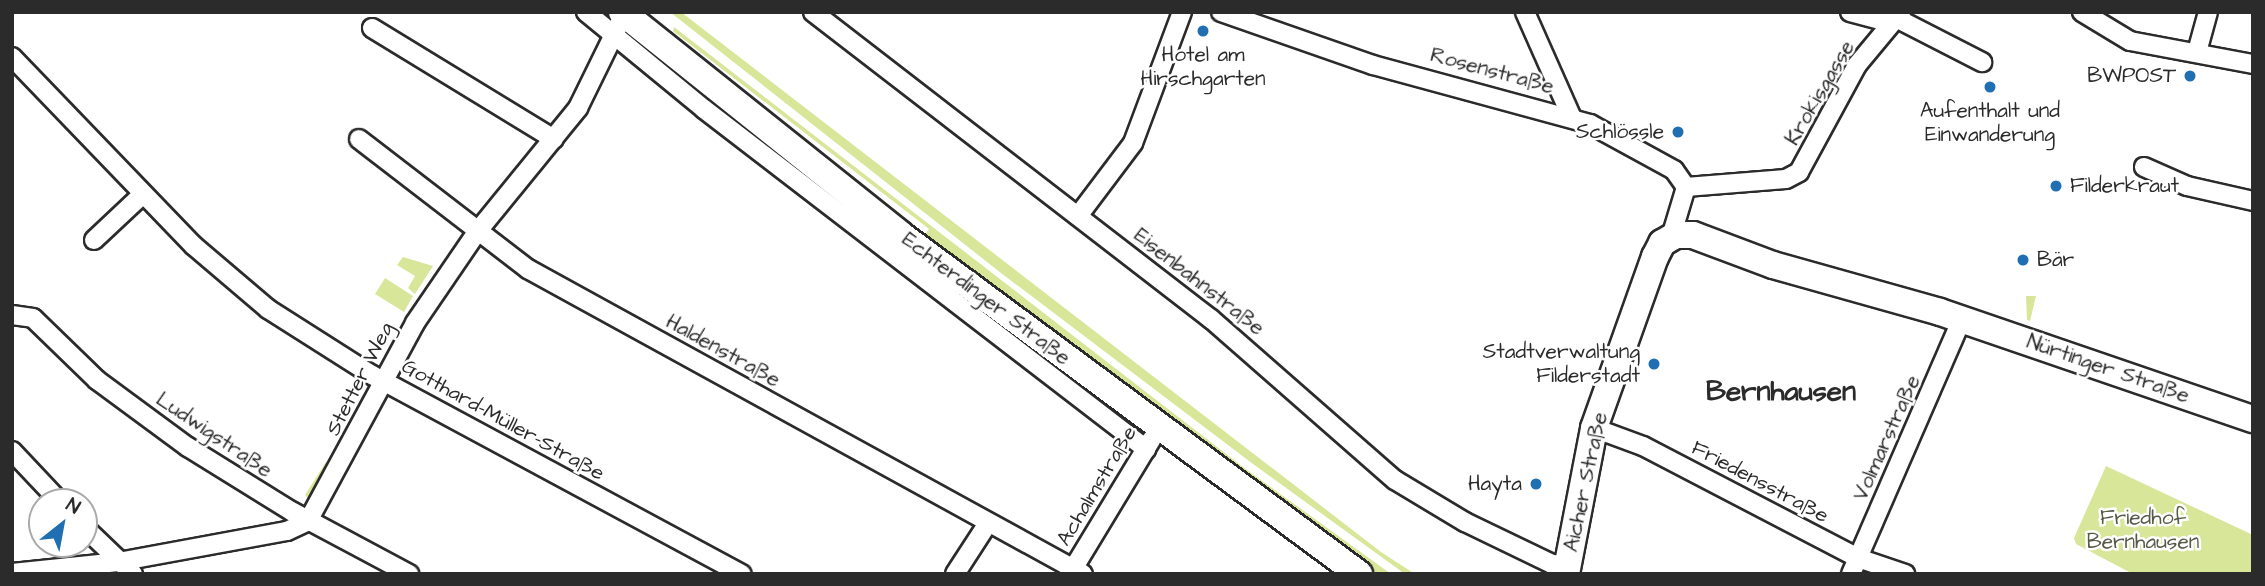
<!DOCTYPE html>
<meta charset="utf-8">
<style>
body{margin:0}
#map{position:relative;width:2265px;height:586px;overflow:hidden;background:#fff;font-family:"Architects Daughter",sans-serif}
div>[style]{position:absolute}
.green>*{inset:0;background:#d8e699}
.roads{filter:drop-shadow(2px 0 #2b2b2b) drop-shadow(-2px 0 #2b2b2b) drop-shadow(0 2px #2b2b2b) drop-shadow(0 -2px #2b2b2b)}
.minor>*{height:18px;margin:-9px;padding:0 9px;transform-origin:9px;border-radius:9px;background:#fff}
.secondary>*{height:26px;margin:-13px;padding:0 13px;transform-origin:13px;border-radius:13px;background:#fff}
.dots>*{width:19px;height:19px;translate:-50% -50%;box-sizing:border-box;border:4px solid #fff;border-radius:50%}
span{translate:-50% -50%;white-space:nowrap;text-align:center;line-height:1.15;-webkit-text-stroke:5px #fff;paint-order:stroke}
.poi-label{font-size:21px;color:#2b2b2b}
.right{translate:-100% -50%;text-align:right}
.left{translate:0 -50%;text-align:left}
.street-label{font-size:21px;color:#2b2b2b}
.park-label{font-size:21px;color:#565a46}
.district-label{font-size:28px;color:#2b2b2b;font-weight:700}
.frame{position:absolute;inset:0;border:14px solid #2b2b2b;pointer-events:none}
.north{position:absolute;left:28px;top:488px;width:70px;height:70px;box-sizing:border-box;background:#fff;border:2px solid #aaa;border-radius:50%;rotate:31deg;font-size:19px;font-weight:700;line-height:28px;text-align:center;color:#2b2b2b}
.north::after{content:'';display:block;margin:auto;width:24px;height:32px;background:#1f6fb2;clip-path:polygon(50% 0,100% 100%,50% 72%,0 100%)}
</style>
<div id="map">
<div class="green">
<div style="clip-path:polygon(670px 12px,681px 12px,1381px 552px,1415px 574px,1405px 574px,1253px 464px,1001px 273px)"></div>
<div style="clip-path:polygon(674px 27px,1243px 467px,1391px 574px,1375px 574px,1280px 506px,924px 236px,929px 229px,673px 31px)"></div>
<div style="clip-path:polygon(657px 54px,1143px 430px,1141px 433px,654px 59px)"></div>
<div style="clip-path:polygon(403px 257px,433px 266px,415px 294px,408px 288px,415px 276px,397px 265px)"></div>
<div style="clip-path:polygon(385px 278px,413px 296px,404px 312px,375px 294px)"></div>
<div style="clip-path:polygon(2026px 296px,2036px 296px,2030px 321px,2027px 320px)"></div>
<div style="clip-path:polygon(326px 462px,332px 465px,310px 500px,305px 495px)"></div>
<div style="clip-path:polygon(2106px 466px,2253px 535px,2253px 574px,2133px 574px,2076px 544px,2074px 538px)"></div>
</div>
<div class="roads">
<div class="minor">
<div style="left:586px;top:12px;width:153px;rotate:39.4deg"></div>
<div style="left:704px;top:109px;width:558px;rotate:37.57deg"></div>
<div style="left:813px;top:12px;width:503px;rotate:37.65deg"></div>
<div style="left:1211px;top:319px;width:244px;rotate:41.2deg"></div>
<div style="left:1395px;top:480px;width:82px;rotate:31deg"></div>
<div style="left:1465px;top:522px;width:97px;rotate:25.8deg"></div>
<div style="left:1552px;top:564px;width:16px;rotate:7deg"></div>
<div style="left:1221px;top:12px;width:161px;rotate:19.2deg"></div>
<div style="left:1373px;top:65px;width:225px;rotate:15.2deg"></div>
<div style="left:1590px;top:124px;width:96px;rotate:28.7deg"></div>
<div style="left:1674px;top:170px;width:21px;rotate:55deg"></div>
<div style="left:1686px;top:187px;width:52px;rotate:106.7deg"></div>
<div style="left:1525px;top:12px;width:114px;rotate:66.1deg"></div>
<div style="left:1850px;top:12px;width:42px;rotate:15deg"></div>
<div style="left:2082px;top:12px;width:56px;rotate:31.1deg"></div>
<div style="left:2130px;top:41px;width:125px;rotate:10.6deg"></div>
<div style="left:1896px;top:18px;width:97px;rotate:27.1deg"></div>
<div style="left:372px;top:28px;width:213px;rotate:31.4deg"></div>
<div style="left:2197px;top:52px;width:41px;rotate:-74.6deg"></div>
<div style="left:12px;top:57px;width:262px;rotate:46.1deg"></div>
<div style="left:194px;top:246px;width:97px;rotate:40.4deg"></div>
<div style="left:268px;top:309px;width:123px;rotate:32.4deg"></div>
<div style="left:372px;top:375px;width:420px;rotate:28.3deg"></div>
<div style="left:359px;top:139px;width:213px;rotate:37.6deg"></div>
<div style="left:528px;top:269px;width:633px;rotate:28.79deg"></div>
<div style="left:2144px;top:167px;width:47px;rotate:23.8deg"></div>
<div style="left:2187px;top:186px;width:68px;rotate:12.8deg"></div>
<div style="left:1686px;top:187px;width:100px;rotate:-4.6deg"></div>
<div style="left:1786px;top:179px;width:15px;rotate:-28deg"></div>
<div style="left:1799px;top:172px;width:122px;rotate:-61.5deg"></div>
<div style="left:1857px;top:65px;width:69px;rotate:-50.3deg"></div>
<div style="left:1078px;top:216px;width:91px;rotate:-53deg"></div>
<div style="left:1133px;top:143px;width:140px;rotate:-69.5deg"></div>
<div style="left:94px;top:240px;width:67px;rotate:-43.2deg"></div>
<div style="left:12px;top:315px;width:21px;rotate:8deg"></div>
<div style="left:33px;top:318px;width:89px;rotate:44.1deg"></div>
<div style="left:97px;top:380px;width:113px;rotate:36.4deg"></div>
<div style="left:188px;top:447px;width:123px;rotate:31.8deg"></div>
<div style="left:293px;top:512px;width:132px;rotate:28.1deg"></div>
<div style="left:1594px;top:428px;width:52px;rotate:20.2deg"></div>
<div style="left:1643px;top:446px;width:242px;rotate:27.5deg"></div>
<div style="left:1858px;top:558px;width:50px;rotate:18.8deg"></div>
<div style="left:12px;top:451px;width:70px;rotate:46.7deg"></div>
<div style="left:84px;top:527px;width:68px;rotate:43.8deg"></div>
<div style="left:1073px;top:569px;width:151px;rotate:-58.8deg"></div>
<div style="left:12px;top:573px;width:107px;rotate:-5.9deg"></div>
<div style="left:118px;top:562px;width:172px;rotate:-10.4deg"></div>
<div style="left:287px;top:531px;width:23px;rotate:-25deg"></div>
<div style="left:308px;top:521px;width:225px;rotate:-61.6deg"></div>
<div style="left:415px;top:323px;width:110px;rotate:-55.7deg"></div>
<div style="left:477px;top:232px;width:160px;rotate:-50.8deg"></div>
<div style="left:578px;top:108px;width:107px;rotate:-63.9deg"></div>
<div style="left:955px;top:574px;width:61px;rotate:-57.1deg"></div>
<div style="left:1851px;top:574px;width:278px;rotate:-66.5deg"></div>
</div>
<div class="secondary">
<div style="left:622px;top:12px;width:357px;rotate:38.6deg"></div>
<div style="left:901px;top:235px;width:570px;rotate:36.51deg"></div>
<div style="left:1566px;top:574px;width:149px;rotate:-79.1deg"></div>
<div style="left:1594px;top:428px;width:182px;rotate:-70.4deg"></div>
<div style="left:1655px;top:257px;width:16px;rotate:-63deg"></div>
<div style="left:1662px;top:243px;width:16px;rotate:-30deg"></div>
<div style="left:1676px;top:235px;width:17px"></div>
<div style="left:1693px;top:235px;width:85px;rotate:20.6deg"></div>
<div style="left:1773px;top:265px;width:173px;rotate:15.7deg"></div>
<div style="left:1940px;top:312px;width:331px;rotate:18.9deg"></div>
</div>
</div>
<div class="dots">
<div style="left:1203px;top:31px;background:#1f6fb2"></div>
<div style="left:2190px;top:76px;background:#1f6fb2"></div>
<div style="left:1990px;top:87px;background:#1f6fb2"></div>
<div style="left:1678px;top:132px;background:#1f6fb2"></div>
<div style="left:2056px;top:186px;background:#1f6fb2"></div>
<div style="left:2023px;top:260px;background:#1f6fb2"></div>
<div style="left:1654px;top:364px;background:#1f6fb2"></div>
<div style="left:1536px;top:484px;background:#1f6fb2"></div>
</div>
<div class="poi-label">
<span style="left:1203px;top:67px">Hotel am<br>Hirschgarten</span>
<span class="right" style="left:2176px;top:76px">BWPOST</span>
<span style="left:1990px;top:123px">Aufenthalt und<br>Einwanderung</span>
<span class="right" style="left:1664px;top:132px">Schlössle</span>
<span class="left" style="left:2070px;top:186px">Filderkraut</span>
<span class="left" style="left:2037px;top:260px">Bär</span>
<span class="right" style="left:1640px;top:364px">Stadtverwaltung<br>Filderstadt</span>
<span class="right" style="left:1522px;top:484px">Hayta</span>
</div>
<div class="street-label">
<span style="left:1492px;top:71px;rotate:15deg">Rosenstraße</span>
<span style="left:1820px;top:93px;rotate:-60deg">Krokisgasse</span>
<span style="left:1199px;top:282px;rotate:38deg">Eisenbahnstraße</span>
<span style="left:986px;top:299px;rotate:37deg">Echterdinger Straße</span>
<span style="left:723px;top:351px;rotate:29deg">Haldenstraße</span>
<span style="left:2108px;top:369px;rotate:19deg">Nürtinger Straße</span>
<span style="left:360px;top:379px;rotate:-63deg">Stetter Weg</span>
<span style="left:503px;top:420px;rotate:29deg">Gotthard-Müller-Straße</span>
<span style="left:214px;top:435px;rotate:34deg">Ludwigstraße</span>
<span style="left:1887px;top:438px;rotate:-66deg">Volmarstraße</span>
<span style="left:1586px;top:482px;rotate:-78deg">Aicher Straße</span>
<span style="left:1760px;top:482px;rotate:28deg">Friedensstraße</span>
<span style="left:1097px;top:486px;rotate:-59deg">Achalmstraße</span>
</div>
<div class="park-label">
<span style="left:2143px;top:530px">Friedhof<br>Bernhausen</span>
</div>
<div class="district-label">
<span style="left:1781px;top:392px">Bernhausen</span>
</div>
<div class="frame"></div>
<div class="north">N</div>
</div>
